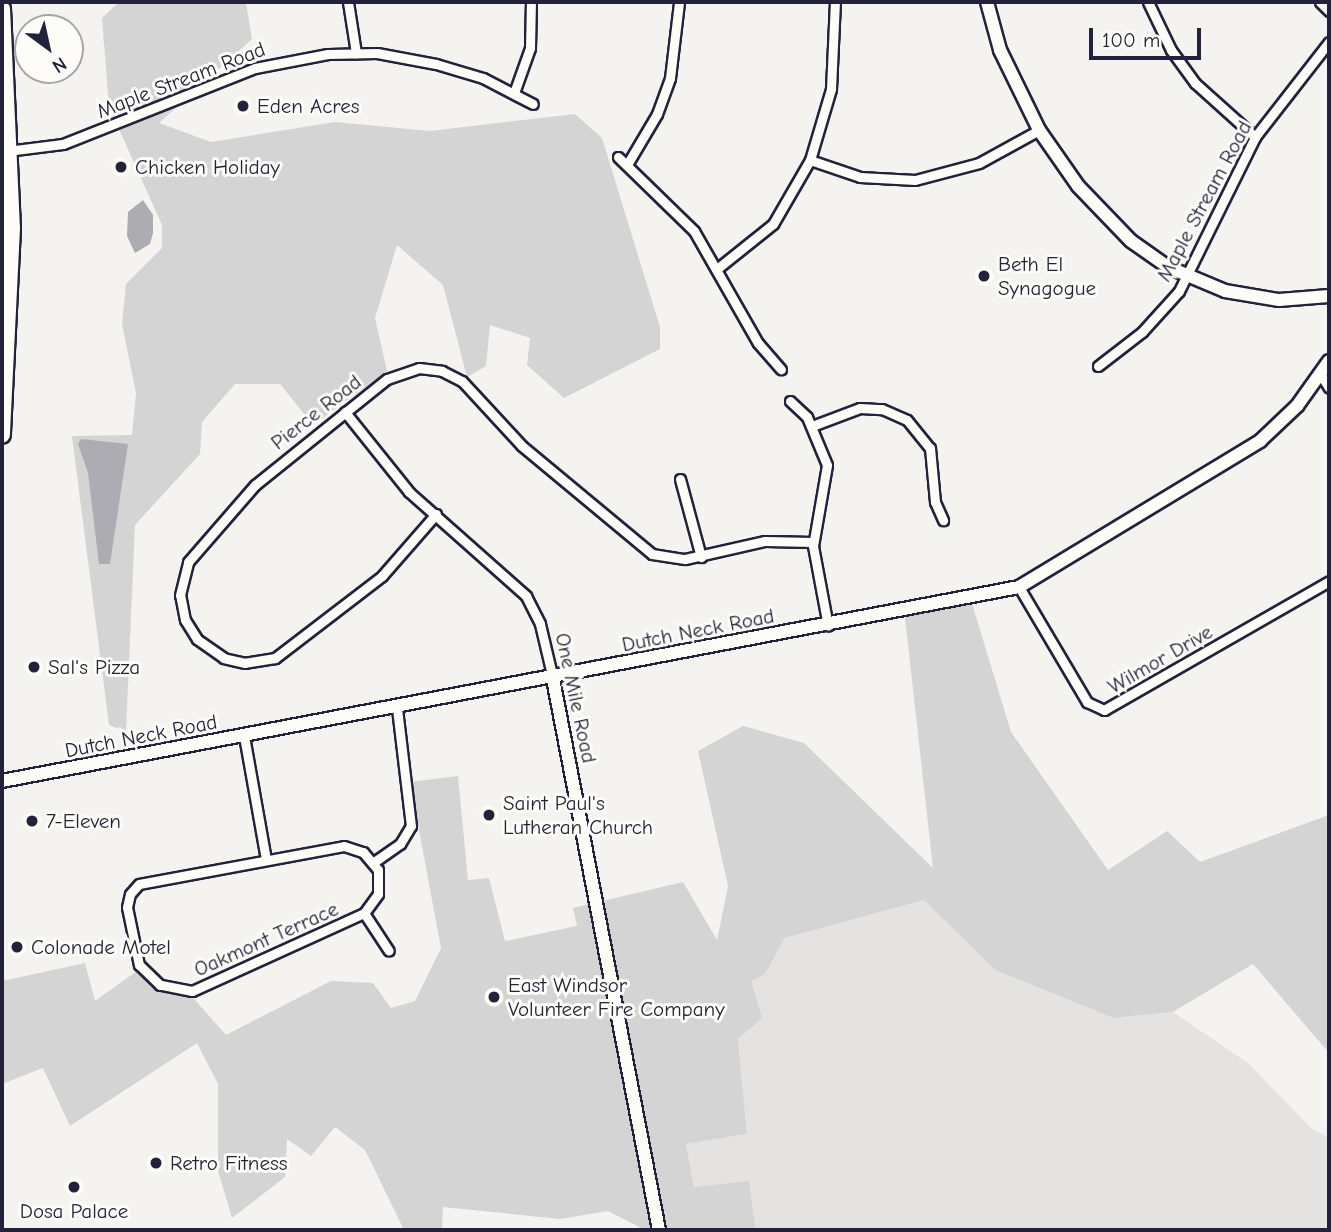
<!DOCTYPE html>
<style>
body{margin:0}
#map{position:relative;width:1331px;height:1232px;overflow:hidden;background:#f4f3ef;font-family:"Comic Neue",sans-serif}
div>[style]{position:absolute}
.built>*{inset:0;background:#e4e3e2}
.green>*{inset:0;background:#d5d4d5}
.water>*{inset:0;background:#acacb2}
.roads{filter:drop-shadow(2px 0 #22223b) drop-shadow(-2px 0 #22223b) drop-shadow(0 2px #22223b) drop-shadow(0 -2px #22223b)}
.street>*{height:9px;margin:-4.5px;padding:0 4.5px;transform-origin:4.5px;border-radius:4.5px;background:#fdfcf7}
.secondary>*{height:12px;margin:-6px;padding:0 6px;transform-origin:6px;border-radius:6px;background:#fdfcf7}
.highway>*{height:16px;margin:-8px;padding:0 8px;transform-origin:8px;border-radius:8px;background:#fdfcf7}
.dots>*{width:19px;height:19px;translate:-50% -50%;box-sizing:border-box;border:4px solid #fdfcf7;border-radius:50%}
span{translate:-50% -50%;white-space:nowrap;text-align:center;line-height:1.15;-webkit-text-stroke:6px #fdfcf7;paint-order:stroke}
.street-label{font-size:21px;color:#22223b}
.poi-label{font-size:21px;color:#22223b}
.left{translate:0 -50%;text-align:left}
.frame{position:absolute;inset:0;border:4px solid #22223b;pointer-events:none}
.north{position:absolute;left:14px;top:14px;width:70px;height:70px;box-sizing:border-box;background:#fdfcf7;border:2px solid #a5a5ac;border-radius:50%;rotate:147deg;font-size:19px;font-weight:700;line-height:28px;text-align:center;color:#22223b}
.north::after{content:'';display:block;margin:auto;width:24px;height:32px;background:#22223b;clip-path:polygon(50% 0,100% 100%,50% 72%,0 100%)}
.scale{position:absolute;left:1089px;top:28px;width:112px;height:32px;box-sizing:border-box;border:4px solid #22223b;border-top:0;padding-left:9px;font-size:21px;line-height:24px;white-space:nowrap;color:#22223b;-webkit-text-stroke:5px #fdfcf7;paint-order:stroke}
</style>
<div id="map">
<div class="built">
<div style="clip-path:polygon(924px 900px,995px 970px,1113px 1018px,1173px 1012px,1248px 1063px,1312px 1129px,1329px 1137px,1329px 1230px,756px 1230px,749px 1182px,694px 1187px,686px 1144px,747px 1134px,738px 1039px,751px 981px,765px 974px,785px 938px)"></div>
</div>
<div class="green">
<div style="clip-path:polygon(119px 2px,246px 3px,252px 39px,159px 123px,211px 142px,335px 122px,430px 131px,575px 114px,602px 138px,660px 327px,660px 349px,564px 398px,527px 365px,530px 338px,490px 325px,486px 366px,467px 377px,443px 285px,397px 245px,375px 318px,387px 371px,313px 425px,280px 384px,235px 384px,202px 422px,200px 454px,135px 525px,126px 731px,109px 725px,72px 436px,132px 435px,136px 393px,122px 324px,126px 284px,162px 248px,162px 225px,109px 107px,102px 18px)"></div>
<div style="clip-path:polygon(970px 597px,1011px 732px,1108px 870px,1167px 831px,1200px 862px,1329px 815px,1329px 1053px,1253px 964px,1173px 1012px,1113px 1018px,995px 970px,924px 900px,785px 938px,765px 974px,751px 981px,762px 1018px,738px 1039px,747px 1134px,686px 1144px,694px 1187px,749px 1181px,756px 1230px,645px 1230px,608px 1211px,560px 1219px,443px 1207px,442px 1230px,404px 1230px,365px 1150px,335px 1127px,311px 1156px,287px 1139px,285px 1177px,232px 1218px,218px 1171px,218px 1084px,197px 1043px,70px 1126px,43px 1068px,2px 1084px,2px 981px,85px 963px,95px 1001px,141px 968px,188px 992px,226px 1035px,331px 981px,373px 983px,391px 1008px,415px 1001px,441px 948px,410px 782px,458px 776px,468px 880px,489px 878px,505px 941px,577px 926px,573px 908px,683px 882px,717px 940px,728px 886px,698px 751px,743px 726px,804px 743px,933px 868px,904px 609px)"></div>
</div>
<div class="water">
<div style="clip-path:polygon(143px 200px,153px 215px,153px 233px,150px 244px,135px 253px,127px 236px,128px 212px)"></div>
<div style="clip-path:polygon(81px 439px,128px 444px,110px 564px,99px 564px,88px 473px,78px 444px)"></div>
</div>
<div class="roads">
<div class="street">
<div style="left:348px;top:2px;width:52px;rotate:81.1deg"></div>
<div style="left:1148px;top:2px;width:53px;rotate:64.4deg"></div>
<div style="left:1171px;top:50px;width:41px;rotate:54deg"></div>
<div style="left:1195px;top:83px;width:81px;rotate:42deg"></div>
<div style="left:1320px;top:2px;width:13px;rotate:45deg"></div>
<div style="left:514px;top:93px;width:48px;rotate:-70.4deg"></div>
<div style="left:530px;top:48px;width:46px;rotate:-88.8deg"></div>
<div style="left:7px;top:151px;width:56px;rotate:-7.1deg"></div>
<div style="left:63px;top:144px;width:206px;rotate:-21.6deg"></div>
<div style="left:255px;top:68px;width:74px;rotate:-10.9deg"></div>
<div style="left:328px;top:54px;width:49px;rotate:-1.2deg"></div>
<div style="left:377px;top:53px;width:60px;rotate:10.6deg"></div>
<div style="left:436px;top:64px;width:49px;rotate:16.6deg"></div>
<div style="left:483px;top:78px;width:56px;rotate:27.5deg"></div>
<div style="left:618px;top:157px;width:106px;rotate:44.2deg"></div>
<div style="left:694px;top:231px;width:129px;rotate:60.3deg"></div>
<div style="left:758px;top:343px;width:35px;rotate:49deg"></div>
<div style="left:810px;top:160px;width:53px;rotate:18.8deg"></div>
<div style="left:860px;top:177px;width:55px;rotate:3.1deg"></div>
<div style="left:915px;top:180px;width:66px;rotate:-14.9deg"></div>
<div style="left:979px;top:163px;width:68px;rotate:-28.8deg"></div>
<div style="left:628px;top:163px;width:57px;rotate:-59.4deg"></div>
<div style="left:657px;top:114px;width:38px;rotate:-70deg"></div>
<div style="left:670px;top:78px;width:77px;rotate:-83.2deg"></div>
<div style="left:718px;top:268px;width:70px;rotate:-38.7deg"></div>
<div style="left:773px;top:224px;width:74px;rotate:-60deg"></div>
<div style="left:810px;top:160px;width:74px;rotate:-73.5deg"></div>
<div style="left:831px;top:89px;width:87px;rotate:-87.4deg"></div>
<div style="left:1098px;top:366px;width:56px;rotate:-37.7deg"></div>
<div style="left:1142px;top:332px;width:55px;rotate:-47.9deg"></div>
<div style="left:1179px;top:291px;width:172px;rotate:-63.7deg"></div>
<div style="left:1255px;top:137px;width:120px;rotate:-52.1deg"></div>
<div style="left:1321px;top:375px;width:15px;rotate:58deg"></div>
<div style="left:790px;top:401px;width:23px;rotate:43deg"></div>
<div style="left:807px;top:417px;width:52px;rotate:67.4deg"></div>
<div style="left:827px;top:465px;width:82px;rotate:99.8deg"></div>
<div style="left:813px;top:546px;width:81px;rotate:79.4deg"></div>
<div style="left:345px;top:412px;width:102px;rotate:51.3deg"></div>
<div style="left:409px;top:492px;width:157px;rotate:41.6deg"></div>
<div style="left:526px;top:596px;width:31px;rotate:63deg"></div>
<div style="left:540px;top:624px;width:57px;rotate:76.7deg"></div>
<div style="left:812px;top:426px;width:51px;rotate:-20.6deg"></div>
<div style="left:860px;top:408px;width:22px;rotate:3deg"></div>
<div style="left:882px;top:409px;width:27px;rotate:24deg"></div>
<div style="left:907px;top:420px;width:36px;rotate:51deg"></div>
<div style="left:930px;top:448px;width:54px;rotate:84.7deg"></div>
<div style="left:935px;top:502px;width:20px;rotate:66deg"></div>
<div style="left:680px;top:479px;width:81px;rotate:74.9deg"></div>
<div style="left:436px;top:514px;width:82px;rotate:131.1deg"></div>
<div style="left:382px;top:576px;width:135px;rotate:142.5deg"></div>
<div style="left:275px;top:658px;width:30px;rotate:171deg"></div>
<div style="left:245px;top:663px;width:22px;rotate:-167deg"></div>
<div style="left:224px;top:658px;width:33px;rotate:-145deg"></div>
<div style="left:197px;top:639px;width:22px;rotate:-122deg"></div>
<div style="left:185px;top:620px;width:25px;rotate:-101deg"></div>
<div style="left:180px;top:595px;width:34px;rotate:-76deg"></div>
<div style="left:188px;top:562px;width:102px;rotate:-49deg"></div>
<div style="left:255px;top:485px;width:169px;rotate:-38.8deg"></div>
<div style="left:387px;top:379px;width:34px;rotate:-19deg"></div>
<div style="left:419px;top:368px;width:23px;rotate:7deg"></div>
<div style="left:442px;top:371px;width:22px;rotate:27deg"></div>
<div style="left:462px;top:381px;width:88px;rotate:47.3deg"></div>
<div style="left:522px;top:446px;width:169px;rotate:39.7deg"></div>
<div style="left:652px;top:554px;width:33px;rotate:9deg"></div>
<div style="left:685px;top:559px;width:82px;rotate:-12.7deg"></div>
<div style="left:765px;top:541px;width:48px;rotate:1.2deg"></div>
<div style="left:1019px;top:587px;width:134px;rotate:59.4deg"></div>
<div style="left:1087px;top:702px;width:19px;rotate:25deg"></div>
<div style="left:1104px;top:710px;width:259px;rotate:-29.8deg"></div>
<div style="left:244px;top:736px;width:125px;rotate:79.9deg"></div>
<div style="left:344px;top:846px;width:20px;rotate:18deg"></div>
<div style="left:363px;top:852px;width:23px;rotate:50deg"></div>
<div style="left:378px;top:870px;width:24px;rotate:90deg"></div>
<div style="left:378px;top:894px;width:24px;rotate:126deg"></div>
<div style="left:364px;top:913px;width:189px;rotate:155.6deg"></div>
<div style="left:192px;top:991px;width:33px;rotate:-169deg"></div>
<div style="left:160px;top:985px;width:29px;rotate:-136deg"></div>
<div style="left:139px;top:965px;width:59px;rotate:-101.7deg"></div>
<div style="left:127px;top:907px;width:13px;rotate:-77deg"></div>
<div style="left:130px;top:894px;width:13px;rotate:-48deg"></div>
<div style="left:139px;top:884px;width:208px;rotate:-10.5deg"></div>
<div style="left:374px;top:862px;width:32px;rotate:-35deg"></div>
<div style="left:400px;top:844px;width:21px;rotate:-59deg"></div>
<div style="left:411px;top:826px;width:119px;rotate:-96.8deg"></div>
<div style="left:364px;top:913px;width:45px;rotate:56.7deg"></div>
</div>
<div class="secondary">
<div style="left:987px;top:2px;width:50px;rotate:74.8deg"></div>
<div style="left:1000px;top:50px;width:89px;rotate:64deg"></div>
<div style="left:1039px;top:130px;width:68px;rotate:55.1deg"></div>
<div style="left:1078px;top:186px;width:76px;rotate:46.1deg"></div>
<div style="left:1131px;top:241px;width:45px;rotate:35.1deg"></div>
<div style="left:1168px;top:267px;width:62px;rotate:22.8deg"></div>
<div style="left:1225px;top:291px;width:55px;rotate:9.5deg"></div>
<div style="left:1279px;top:300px;width:50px;rotate:-4.6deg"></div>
<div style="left:553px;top:679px;width:561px;rotate:79.11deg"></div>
<div style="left:2px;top:781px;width:1035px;rotate:-10.8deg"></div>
<div style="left:1019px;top:587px;width:282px;rotate:-31.2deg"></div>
<div style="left:1260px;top:441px;width:51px;rotate:-43.4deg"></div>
<div style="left:1297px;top:406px;width:55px;rotate:-54.6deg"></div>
</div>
<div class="highway">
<div style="left:2px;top:9px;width:219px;rotate:87.4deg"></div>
<div style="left:12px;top:228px;width:207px;rotate:92.8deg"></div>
</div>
</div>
<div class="dots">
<div style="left:243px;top:106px;background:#22223b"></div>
<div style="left:121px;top:167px;background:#22223b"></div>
<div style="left:984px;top:276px;background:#22223b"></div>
<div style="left:34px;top:667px;background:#22223b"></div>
<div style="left:489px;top:815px;background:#22223b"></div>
<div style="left:32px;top:821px;background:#22223b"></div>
<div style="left:17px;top:947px;background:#22223b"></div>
<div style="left:494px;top:997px;background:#22223b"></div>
<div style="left:156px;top:1163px;background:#22223b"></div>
<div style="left:74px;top:1187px;background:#22223b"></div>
</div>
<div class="street-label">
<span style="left:181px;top:80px;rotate:-21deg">Maple Stream Road</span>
<span style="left:1204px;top:201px;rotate:-62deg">Maple Stream Road</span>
<span style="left:316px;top:412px;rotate:-38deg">Pierce Road</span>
<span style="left:698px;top:630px;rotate:-11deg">Dutch Neck Road</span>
<span style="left:1160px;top:659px;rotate:-30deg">Wilmor Drive</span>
<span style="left:576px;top:698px;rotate:78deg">One Mile Road</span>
<span style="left:141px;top:736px;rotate:-11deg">Dutch Neck Road</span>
<span style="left:266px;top:939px;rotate:-24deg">Oakmont Terrace</span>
</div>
<div class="poi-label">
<span class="left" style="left:257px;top:106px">Eden Acres</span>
<span class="left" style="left:135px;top:167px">Chicken Holiday</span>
<span class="left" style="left:998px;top:276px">Beth El<br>Synagogue</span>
<span class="left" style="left:48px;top:667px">Sal's Pizza</span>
<span class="left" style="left:503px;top:815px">Saint Paul's<br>Lutheran Church</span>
<span class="left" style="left:46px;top:821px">7-Eleven</span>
<span class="left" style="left:31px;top:947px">Colonade Motel</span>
<span class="left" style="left:508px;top:997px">East Windsor<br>Volunteer Fire Company</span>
<span class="left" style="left:170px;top:1163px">Retro Fitness</span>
<span style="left:74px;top:1211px">Dosa Palace</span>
</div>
<div class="frame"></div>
<div class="north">N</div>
<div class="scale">100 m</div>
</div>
